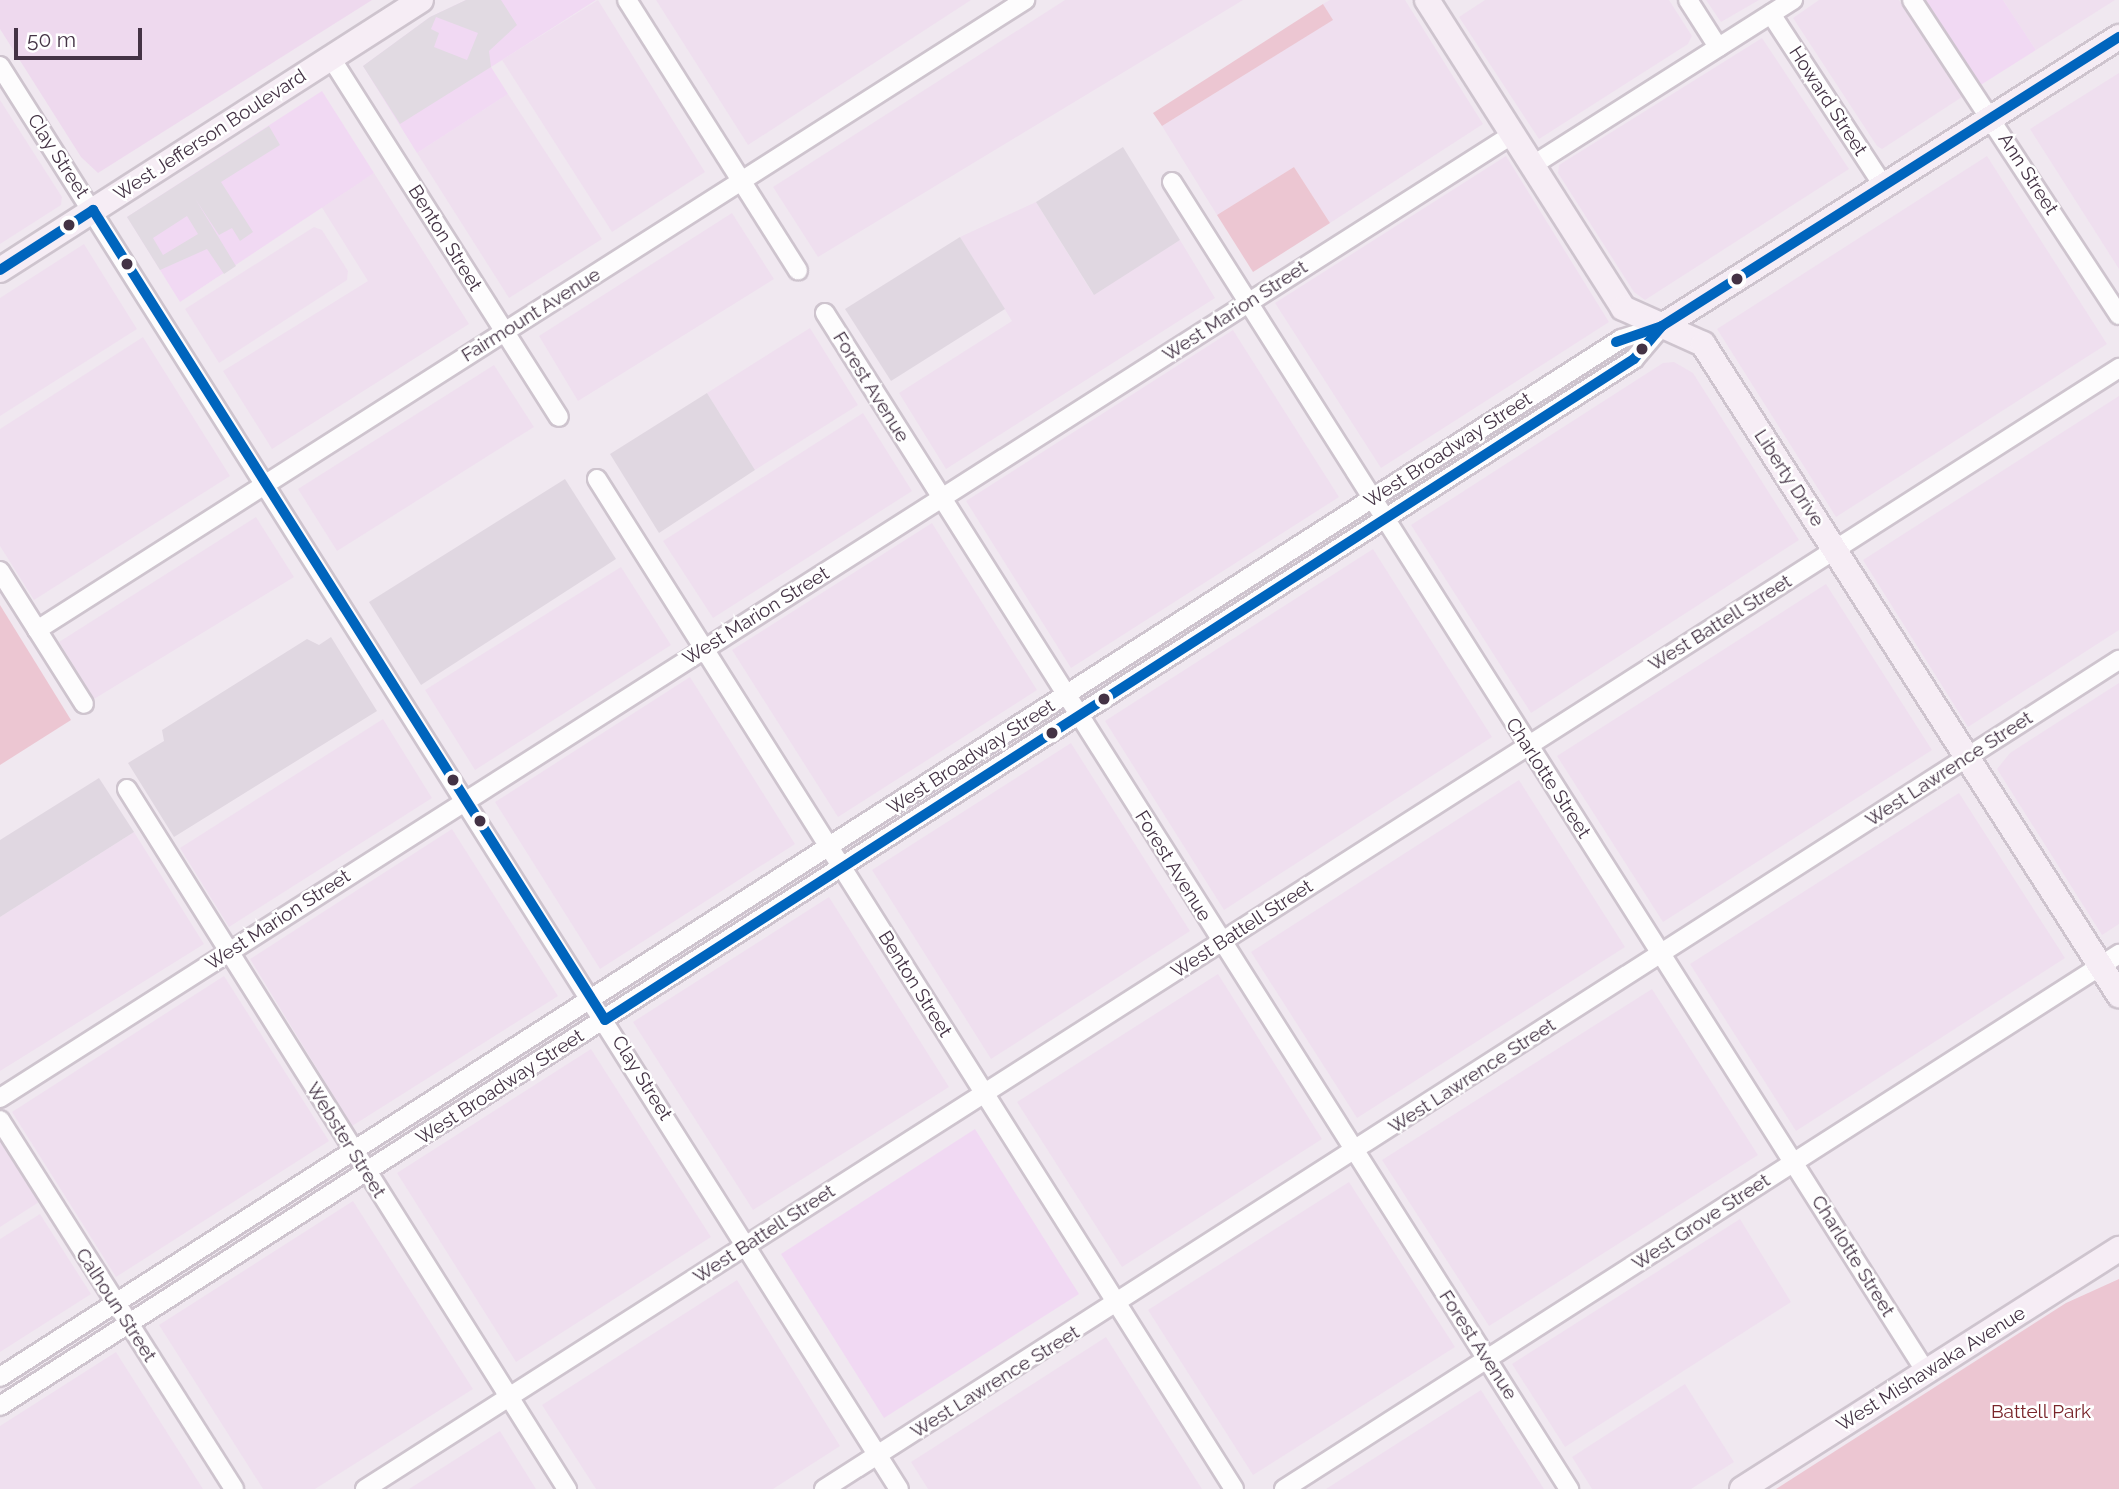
<!DOCTYPE html>
<style>
body{margin:0}
#map{position:relative;width:2119px;height:1489px;overflow:hidden;background:#f0e8f0;font-family:Raleway,sans-serif}
div>[style]{position:absolute}
.residential>*{inset:0;background:#efdfef}
.commercial>*{inset:0;background:#f1d9f3}
.industrial>*{inset:0;background:#e0d7e1}
.education>*{inset:0;background:#eed9ee}
.green>*{inset:0;background:#ecc6d2}
.parking>*{inset:0;background:#e1dae2}
.roads{filter:drop-shadow(2px 0 #cec4ce) drop-shadow(-2px 0 #cec4ce) drop-shadow(0 2px #cec4ce) drop-shadow(0 -2px #cec4ce)}
.street>*{height:18px;margin:-9px;padding:0 9px;transform-origin:9px;border-radius:9px;background:#fdfcfd}
.secondary>*{height:24px;margin:-12px;padding:0 12px;transform-origin:12px;border-radius:12px;background:#f6edf5}
.bus-1>*{height:10px;margin:-5px;padding:0 5px;transform-origin:5px;border-radius:5px;background:#0065bd}
.dots>*{width:19px;height:19px;translate:-50% -50%;box-sizing:border-box;border:4px solid #fff;border-radius:50%}
span{translate:-50% -50%;white-space:nowrap;text-align:center;line-height:1.15;-webkit-text-stroke:5px #fff;paint-order:stroke}
.street-label{font-size:19px;color:#443345}
.park-label{font-size:19px;color:#79252a}
.scale{position:absolute;left:14px;top:28px;width:128px;height:32px;box-sizing:border-box;border:4px solid #443345;border-top:0;padding-left:9px;font-size:21px;line-height:24px;white-space:nowrap;color:#443345;-webkit-text-stroke:5px #fff;paint-order:stroke}
</style>
<div id="map">
<div class="residential">
<div style="clip-path:polygon(598px 0,705px 172px,612px 232px,502px 60px)"></div>
<div style="clip-path:polygon(656px 0,971px 0,748px 145px)"></div>
<div style="clip-path:polygon(1065px 0,1243px 0,818px 257px,773px 187px)"></div>
<div style="clip-path:polygon(1330px 0,1405px 0,1483px 124px,1330px 223px,1294px 167px,1217px 215px,1162px 126px,1332px 20px,1323px 4px)"></div>
<div style="clip-path:polygon(1485px 0,1669px 0,1692px 36px,1688px 44px,1539px 139px,1459px 17px)"></div>
<div style="clip-path:polygon(1706px 0,1759px 0,1721px 22px)"></div>
<div style="clip-path:polygon(1819px 0,1899px 0,1962px 97px,1882px 149px,1877px 146px,1793px 18px)"></div>
<div style="clip-path:polygon(2003px 0,2115px 0,2036px 50px)"></div>
<div style="clip-path:polygon(1762px 38px,1849px 169px,1645px 300px,1634px 292px,1558px 173px,1559px 165px)"></div>
<div style="clip-path:polygon(2119px 73px,2119px 269px,2030px 129px)"></div>
<div style="clip-path:polygon(508px 94px,602px 239px,509px 298px,417px 153px)"></div>
<div style="clip-path:polygon(0 100px,62px 197px,61px 205px,0 244px)"></div>
<div style="clip-path:polygon(1506px 156px,1609px 322px,1381px 468px,1275px 303px)"></div>
<div style="clip-path:polygon(1987px 156px,2107px 344px,1836px 517px,1717px 329px)"></div>
<div style="clip-path:polygon(374px 173px,469px 324px,272px 449px,223px 371px,368px 281px,321px 206px)"></div>
<div style="clip-path:polygon(1036px 202px,1093px 294px,1180px 240px,1215px 298px,946px 469px,899px 393px,1012px 321px,960px 237px)"></div>
<div style="clip-path:polygon(732px 213px,774px 279px,578px 401px,539px 336px)"></div>
<div style="clip-path:polygon(314px 227px,322px 230px,348px 271px,347px 280px,219px 363px,185px 309px)"></div>
<div style="clip-path:polygon(84px 244px,137px 329px,0 416px,0 298px)"></div>
<div style="clip-path:polygon(810px 328px,858px 405px,755px 470px,707px 393px)"></div>
<div style="clip-path:polygon(1233px 330px,1339px 497px,1071px 668px,966px 501px)"></div>
<div style="clip-path:polygon(143px 337px,230px 476px,34px 600px,0 546px,0 429px)"></div>
<div style="clip-path:polygon(1674px 362px,1693px 373px,1799px 540px,1531px 713px,1411px 525px,1663px 363px)"></div>
<div style="clip-path:polygon(494px 365px,534px 427px,337px 551px,298px 489px)"></div>
<div style="clip-path:polygon(2119px 396px,2119px 630px,1968px 727px,1863px 560px)"></div>
<div style="clip-path:polygon(863px 413px,912px 491px,713px 618px,663px 541px)"></div>
<div style="clip-path:polygon(256px 517px,294px 577px,94px 699px,59px 642px)"></div>
<div style="clip-path:polygon(932px 523px,1037px 690px,838px 817px,732px 650px)"></div>
<div style="clip-path:polygon(1373px 549px,1492px 737px,1224px 910px,1105px 721px)"></div>
<div style="clip-path:polygon(621px 567px,671px 645px,475px 770px,425px 690px)"></div>
<div style="clip-path:polygon(1826px 584px,1932px 750px,1663px 922px,1557px 756px)"></div>
<div style="clip-path:polygon(690px 677px,795px 844px,600px 969px,495px 802px)"></div>
<div style="clip-path:polygon(2119px 683px,2119px 924px,2102px 935px,1997px 769px,2010px 753px)"></div>
<div style="clip-path:polygon(383px 719px,432px 798px,229px 927px,180px 848px)"></div>
<div style="clip-path:polygon(1071px 743px,1190px 931px,991px 1059px,872px 870px)"></div>
<div style="clip-path:polygon(1519px 780px,1625px 947px,1357px 1118px,1251px 952px)"></div>
<div style="clip-path:polygon(1959px 793px,2065px 958px,1796px 1131px,1690px 964px)"></div>
<div style="clip-path:polygon(452px 829px,558px 996px,352px 1126px,250px 959px)"></div>
<div style="clip-path:polygon(134px 832px,204px 944px,0 1071px,0 917px)"></div>
<div style="clip-path:polygon(829px 897px,949px 1087px,753px 1210px,633px 1022px)"></div>
<div style="clip-path:polygon(1218px 974px,1322px 1139px,1122px 1267px,1017px 1102px)"></div>
<div style="clip-path:polygon(224px 976px,329px 1141px,116px 1277px,12px 1112px)"></div>
<div style="clip-path:polygon(1652px 989px,1758px 1155px,1489px 1326px,1382px 1160px)"></div>
<div style="clip-path:polygon(591px 1049px,711px 1237px,516px 1362px,397px 1173px)"></div>
<div style="clip-path:polygon(0 1141px,39px 1202px,0 1227px)"></div>
<div style="clip-path:polygon(1349px 1182px,1455px 1347px,1253px 1475px,1148px 1310px)"></div>
<div style="clip-path:polygon(353px 1201px,473px 1389px,315px 1489px,263px 1489px,159px 1325px)"></div>
<div style="clip-path:polygon(40px 1214px,91px 1294px,0 1352px,0 1239px)"></div>
<div style="clip-path:polygon(1740px 1219px,1791px 1302px,1565px 1447px,1512px 1364px)"></div>
<div style="clip-path:polygon(737px 1280px,840px 1446px,773px 1489px,596px 1489px,542px 1405px)"></div>
<div style="clip-path:polygon(1106px 1337px,1202px 1489px,928px 1489px,911px 1462px)"></div>
<div style="clip-path:polygon(116px 1352px,203px 1489px,0 1489px,0 1426px)"></div>
<div style="clip-path:polygon(1685px 1384px,1734px 1462px,1691px 1489px,1592px 1489px,1572px 1457px)"></div>
<div style="clip-path:polygon(1481px 1390px,1544px 1489px,1326px 1489px)"></div>
<div style="clip-path:polygon(500px 1431px,536px 1489px,409px 1489px)"></div>
</div>
<div class="commercial">
<div style="clip-path:polygon(466px 0,596px 0,491px 67px,508px 94px,417px 153px,363px 66px,430px 17px)"></div>
<div style="clip-path:polygon(1927px 0,2003px 0,2036px 50px,1979px 86px,1924px 2px)"></div>
<div style="clip-path:polygon(322px 91px,374px 173px,180px 302px,127px 217px)"></div>
<div style="clip-path:polygon(975px 1129px,1079px 1294px,884px 1418px,781px 1254px)"></div>
</div>
<div class="industrial">
<div style="clip-path:polygon(1123px 147px,1180px 240px,1094px 295px,1036px 202px)"></div>
<div style="clip-path:polygon(960px 237px,1005px 309px,891px 381px,845px 309px)"></div>
<div style="clip-path:polygon(707px 393px,755px 470px,659px 533px,610px 454px)"></div>
<div style="clip-path:polygon(565px 479px,616px 559px,421px 685px,369px 602px)"></div>
<div style="clip-path:polygon(331px 637px,377px 711px,174px 837px,128px 763px,164px 741px,162px 730px,307px 639px,319px 645px)"></div>
<div style="clip-path:polygon(99px 778px,134px 832px,0 917px,0 840px)"></div>
</div>
<div class="education">
<div style="clip-path:polygon(0 0,372px 0,98px 173px,81px 157px,0 29px)"></div>
</div>
<div class="green">
<div style="clip-path:polygon(1323px 4px,1333px 20px,1162px 126px,1153px 113px)"></div>
<div style="clip-path:polygon(1294px 167px,1330px 223px,1253px 272px,1217px 215px)"></div>
<div style="clip-path:polygon(0 605px,71px 720px,0 765px)"></div>
<div style="clip-path:polygon(2119px 1279px,2119px 1489px,1776px 1489px,2066px 1303px)"></div>
</div>
<div class="parking">
<div style="clip-path:polygon(evenodd,466px 0,501px 0,517px 25px,489px 51px,491px 67px,400px 124px,363px 66px,430px 17px,466px 0,436px 17px,478px 33px,467px 60px,434px 47px,439px 33px,431px 29px,436px 17px)"></div>
<div style="clip-path:polygon(evenodd,269px 126px,280px 145px,221px 182px,253px 232px,240px 241px,232px 228px,219px 235px,196px 200px,236px 266px,224px 274px,207px 249px,160px 270px,127px 217px,269px 126px,187px 216px,198px 234px,163px 255px,153px 238px,187px 216px)"></div>
</div>
<div class="roads">
<div class="street">
<div style="left:627px;top:0;width:320px;rotate:57.7deg"></div>
<div style="left:1688px;top:0;width:56px;rotate:57.4deg"></div>
<div style="left:1912px;top:0;width:377px;rotate:56.7deg"></div>
<div style="left:1771px;top:14px;width:207px;rotate:56.8deg"></div>
<div style="left:331px;top:58px;width:425px;rotate:57.6deg"></div>
<div style="left:0;top:66px;width:1683px;rotate:57.72deg"></div>
<div style="left:1533px;top:165px;width:308px;rotate:-32.4deg"></div>
<div style="left:1172px;top:182px;width:1409px;rotate:57.64deg"></div>
<div style="left:825px;top:313px;width:1392px;rotate:57.68deg"></div>
<div style="left:597px;top:479px;width:1194px;rotate:57.76deg"></div>
<div style="left:0;top:571px;width:157px;rotate:57.7deg"></div>
<div style="left:37px;top:630px;width:1172px;rotate:-32.52deg"></div>
<div style="left:127px;top:789px;width:827px;rotate:57.85deg"></div>
<div style="left:0;top:1098px;width:1794px;rotate:-32.5deg"></div>
<div style="left:0;top:1120px;width:437px;rotate:57.6deg"></div>
<div style="left:0;top:1377px;width:1925px;rotate:-32.63deg"></div>
<div style="left:1621px;top:339px;width:43px;rotate:-17.6deg"></div>
<div style="left:0;top:1406px;width:1941px;rotate:-32.65deg"></div>
<div style="left:1634px;top:359px;width:43px;rotate:-49.7deg"></div>
<div style="left:365px;top:1489px;width:2082px;rotate:-32.58deg"></div>
<div style="left:824px;top:1489px;width:1538px;rotate:-32.63deg"></div>
<div style="left:1284px;top:1489px;width:992px;rotate:-32.65deg"></div>
</div>
<div class="secondary">
<div style="left:1427px;top:0;width:365px;rotate:57.5deg"></div>
<div style="left:1623px;top:308px;width:88px;rotate:24.2deg"></div>
<div style="left:1703px;top:344px;width:773px;rotate:57.42deg"></div>
<div style="left:0;top:270px;width:500px;rotate:-32.67deg"></div>
<div style="left:1662px;top:326px;width:541px;rotate:-32.31deg"></div>
<div style="left:1742px;top:1489px;width:447px;rotate:-32.5deg"></div>
</div>
</div>
<div class="bus-1">
<div style="left:0;top:270px;width:111px;rotate:-32.8deg"></div>
<div style="left:93px;top:210px;width:958px;rotate:57.7deg"></div>
<div style="left:605px;top:1020px;width:1223px;rotate:-32.72deg"></div>
<div style="left:1634px;top:359px;width:43px;rotate:-49.7deg"></div>
<div style="left:1616px;top:342px;width:49px;rotate:-19.2deg"></div>
<div style="left:1662px;top:326px;width:541px;rotate:-32.31deg"></div>
</div>
<div class="dots">
<div style="left:69px;top:225px;background:#443345"></div>
<div style="left:127px;top:264px;background:#443345"></div>
<div style="left:1737px;top:279px;background:#443345"></div>
<div style="left:1642px;top:349px;background:#443345"></div>
<div style="left:1104px;top:699px;background:#443345"></div>
<div style="left:1052px;top:733px;background:#443345"></div>
<div style="left:453px;top:780px;background:#443345"></div>
<div style="left:480px;top:821px;background:#443345"></div>
</div>
<div class="street-label">
<span style="left:1828px;top:101px;rotate:57deg">Howard Street</span>
<span style="left:210px;top:135px;rotate:-33deg">West Jefferson Boulevard</span>
<span style="left:58px;top:156px;rotate:57deg">Clay Street</span>
<span style="left:2028px;top:174px;rotate:57deg">Ann Street</span>
<span style="left:445px;top:238px;rotate:58deg">Benton Street</span>
<span style="left:1235px;top:311px;rotate:-33deg">West Marion Street</span>
<span style="left:531px;top:315px;rotate:-32deg">Fairmount Avenue</span>
<span style="left:871px;top:387px;rotate:58deg">Forest Avenue</span>
<span style="left:1448px;top:450px;rotate:-33deg">West Broadway Street</span>
<span style="left:1789px;top:478px;rotate:57deg">Liberty Drive</span>
<span style="left:756px;top:616px;rotate:-32deg">West Marion Street</span>
<span style="left:1720px;top:623px;rotate:-32deg">West Battell Street</span>
<span style="left:971px;top:757px;rotate:-33deg">West Broadway Street</span>
<span style="left:1949px;top:769px;rotate:-33deg">West Lawrence Street</span>
<span style="left:1548px;top:778px;rotate:57deg">Charlotte Street</span>
<span style="left:1173px;top:866px;rotate:58deg">Forest Avenue</span>
<span style="left:278px;top:920px;rotate:-33deg">West Marion Street</span>
<span style="left:1242px;top:929px;rotate:-33deg">West Battell Street</span>
<span style="left:915px;top:984px;rotate:58deg">Benton Street</span>
<span style="left:1472px;top:1076px;rotate:-33deg">West Lawrence Street</span>
<span style="left:642px;top:1078px;rotate:58deg">Clay Street</span>
<span style="left:500px;top:1087px;rotate:-33deg">West Broadway Street</span>
<span style="left:346px;top:1140px;rotate:58deg">Webster Street</span>
<span style="left:1701px;top:1222px;rotate:-33deg">West Grove Street</span>
<span style="left:764px;top:1234px;rotate:-33deg">West Battell Street</span>
<span style="left:1853px;top:1256px;rotate:58deg">Charlotte Street</span>
<span style="left:116px;top:1305px;rotate:57deg">Calhoun Street</span>
<span style="left:1478px;top:1345px;rotate:57deg">Forest Avenue</span>
<span style="left:1931px;top:1369px;rotate:-32deg">West Mishawaka Avenue</span>
<span style="left:995px;top:1382px;rotate:-32deg">West Lawrence Street</span>
</div>
<div class="park-label">
<span style="left:2041px;top:1412px">Battell Park</span>
</div>
<div class="scale">50 m</div>
</div>
